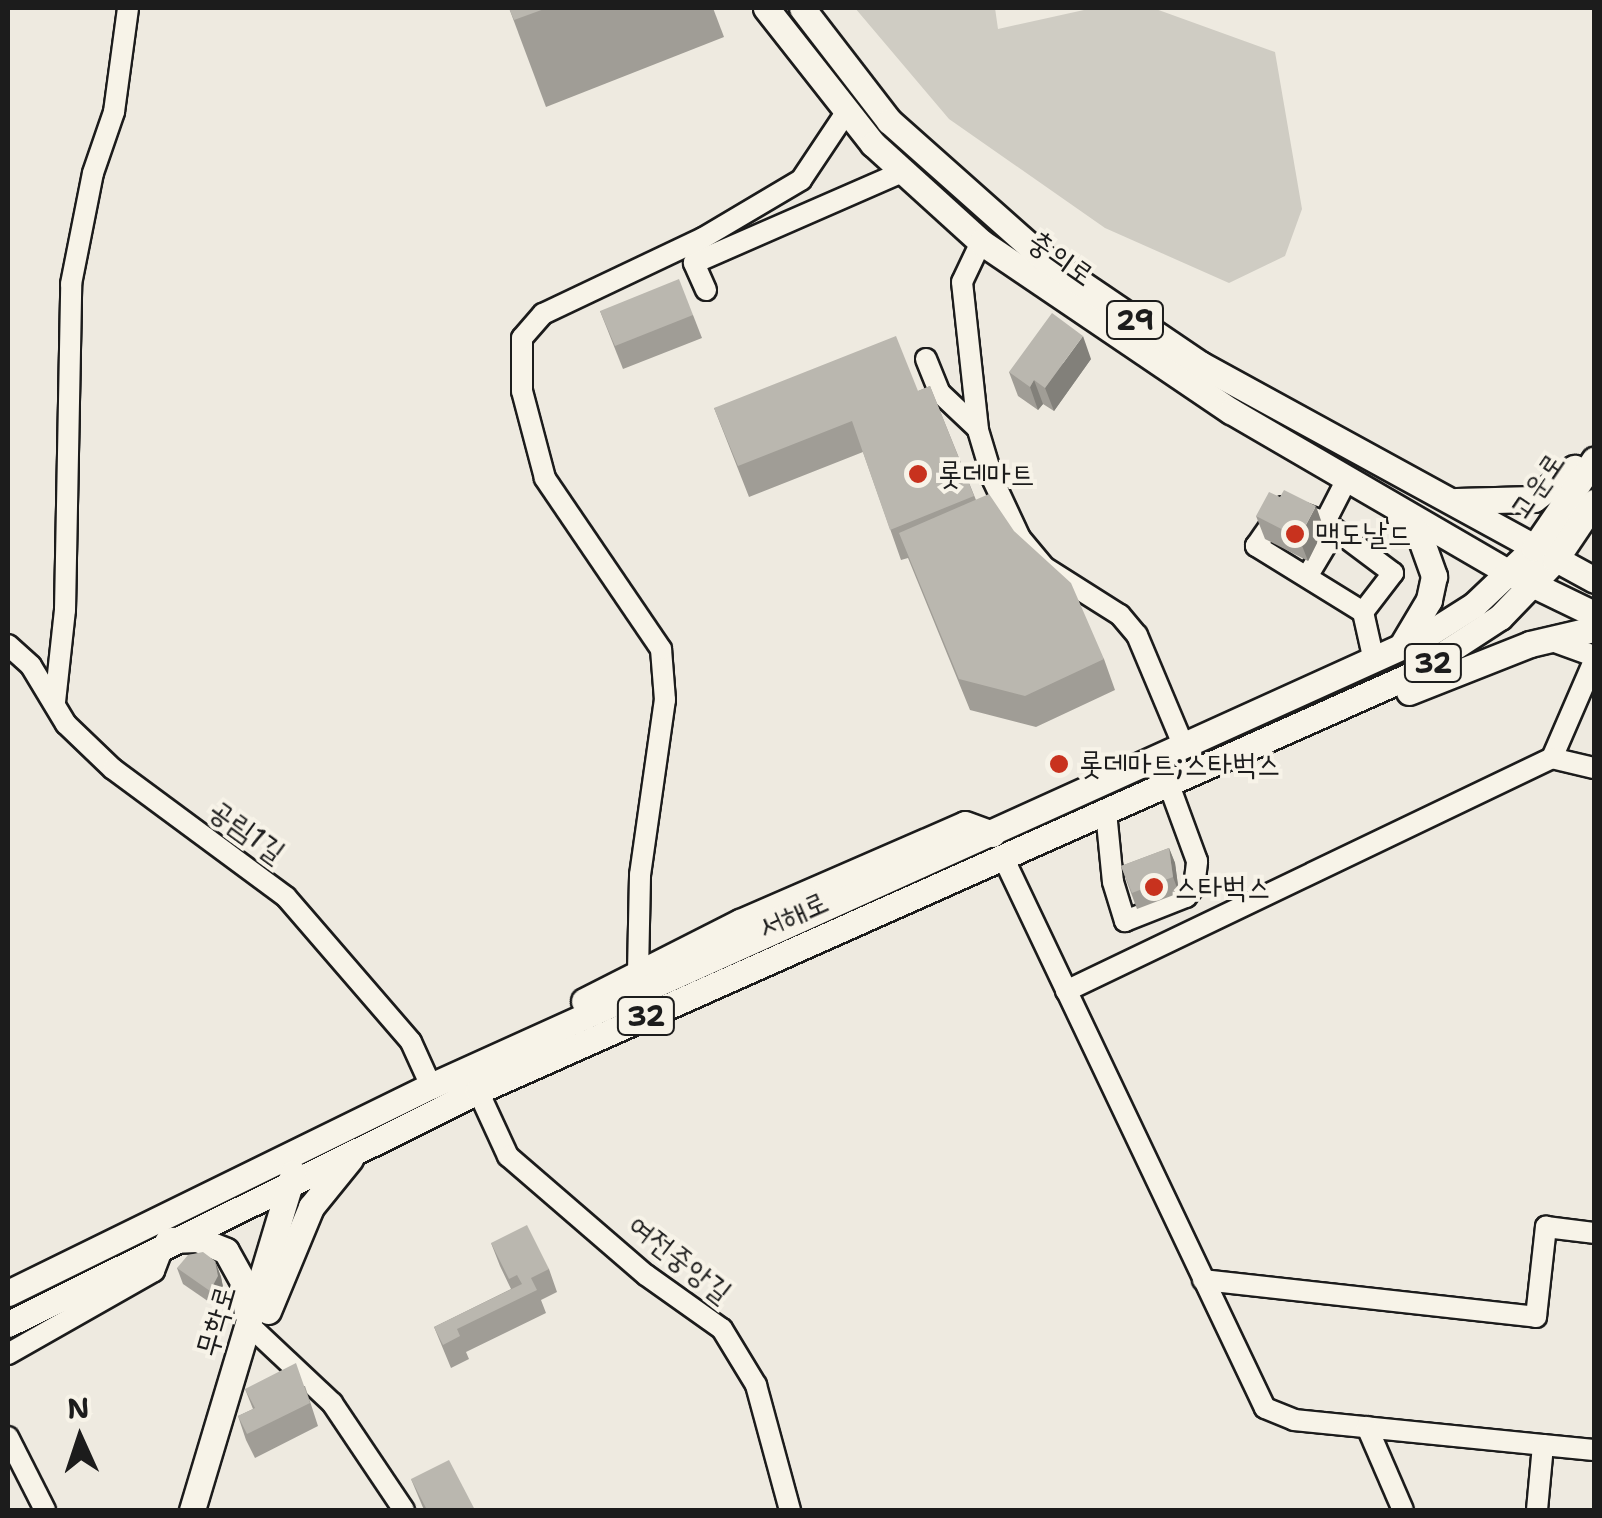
<!DOCTYPE html>
<meta charset="utf-8">
<style>
body{margin:0}
#map{position:relative;width:1602px;height:1518px;overflow:hidden;background:#eeeae0;font-family:"Shantell Sans","Poor Story",sans-serif}
div>[style]{position:absolute}
.green>*{inset:0;background:#cfccc3}
.roads{filter:drop-shadow(2px 0 #1c1c1c) drop-shadow(-2px 0 #1c1c1c) drop-shadow(0 2px #1c1c1c) drop-shadow(0 -2px #1c1c1c)}
.minor>*{height:20px;margin:-10px;padding:0 10px;transform-origin:10px;border-radius:10px;background:#f7f3e8}
.major>*{height:25px;margin:-12.5px;padding:0 12.5px;transform-origin:12.5px;border-radius:12.5px;background:#f7f3e8}
.wall>*{inset:0;background:#a09d96}
.shaded-wall>*{inset:0;background:#82807a}
.building>*{inset:0;background:#bab7af}
.dots>*{width:28px;height:28px;translate:-50% -50%;box-sizing:border-box;border:5px solid #f7f3e8;border-radius:50%}
span{translate:-50% -50%;white-space:nowrap;text-align:center;line-height:1.15;-webkit-text-stroke:8px #f7f3e8;paint-order:stroke}
.shield-label span{padding:2px 8px;background:#f7f3e8;border:2px solid;border-radius:8px;-webkit-text-stroke-width:0}
.shield-label{font-size:28px;color:#1c1c1c;font-weight:700}
.street-label{font-size:30px;color:#1c1c1c}
.poi-label{font-size:30px;color:#1c1c1c}
.left{translate:0 -50%;text-align:left}
.frame{position:absolute;inset:0;border:10px solid #1c1c1c;pointer-events:none}
.north{position:absolute;left:30px;top:1388px;width:100px;height:100px;-webkit-text-stroke:8px #f7f3e8;paint-order:stroke;rotate:357deg;font-size:28px;font-weight:700;line-height:40px;text-align:center;color:#1c1c1c}
.north::after{content:'';display:block;margin:auto;width:35px;height:45px;background:#1c1c1c;clip-path:polygon(50% 0,100% 100%,50% 72%,0 100%)}
</style>
<div id="map">
<div class="green">
<div style="clip-path:polygon(855px 8px,995px 8px,998px 29px,1093px 8px,1153px 8px,1275px 52px,1302px 209px,1285px 256px,1229px 283px,1105px 228px,949px 119px)"></div>
</div>
<div class="roads">
<div class="minor">
<div style="left:981px;top:242px;width:44px;rotate:115.4deg"></div>
<div style="left:962px;top:282px;width:149px;rotate:83.8deg"></div>
<div style="left:978px;top:430px;width:52px;rotate:73.3deg"></div>
<div style="left:993px;top:480px;width:64px;rotate:65deg"></div>
<div style="left:1020px;top:538px;width:38px;rotate:50deg"></div>
<div style="left:1044px;top:567px;width:90px;rotate:32.3deg"></div>
<div style="left:1120px;top:615px;width:26px;rotate:50deg"></div>
<div style="left:1137px;top:635px;width:121px;rotate:67.2deg"></div>
<div style="left:706px;top:290px;width:30px;rotate:-114deg"></div>
<div style="left:694px;top:263px;width:227px;rotate:-23.6deg"></div>
<div style="left:926px;top:359px;width:37px;rotate:68deg"></div>
<div style="left:940px;top:393px;width:51px;rotate:43.4deg"></div>
<div style="left:1283px;top:507px;width:45px;rotate:19.7deg"></div>
<div style="left:1325px;top:522px;width:85px;rotate:36.9deg"></div>
<div style="left:1393px;top:573px;width:49px;rotate:127.6deg"></div>
<div style="left:1363px;top:612px;width:126px;rotate:-148.3deg"></div>
<div style="left:1256px;top:546px;width:47px;rotate:-55.3deg"></div>
<div style="left:1325px;top:522px;width:48px;rotate:-62.9deg"></div>
<div style="left:1308px;top:575px;width:52px;rotate:-59deg"></div>
<div style="left:1363px;top:612px;width:50px;rotate:77.3deg"></div>
<div style="left:1547px;top:639px;width:50px;rotate:19.9deg"></div>
<div style="left:8px;top:645px;width:31px;rotate:42deg"></div>
<div style="left:31px;top:666px;width:68px;rotate:58.9deg"></div>
<div style="left:66px;top:724px;width:65px;rotate:43.8deg"></div>
<div style="left:113px;top:769px;width:215px;rotate:36.5deg"></div>
<div style="left:286px;top:897px;width:191px;rotate:49.2deg"></div>
<div style="left:411px;top:1042px;width:48px;rotate:65.6deg"></div>
<div style="left:55px;top:702px;width:93px;rotate:-83.8deg"></div>
<div style="left:65px;top:610px;width:326px;rotate:-88.9deg"></div>
<div style="left:71px;top:284px;width:113px;rotate:-78.8deg"></div>
<div style="left:93px;top:173px;width:65px;rotate:-71deg"></div>
<div style="left:114px;top:112px;width:105px;rotate:-82.3deg"></div>
<div style="left:1552px;top:758px;width:106px;rotate:-66.6deg"></div>
<div style="left:1106px;top:812px;width:70px;rotate:84.3deg"></div>
<div style="left:1113px;top:882px;width:41px;rotate:72.9deg"></div>
<div style="left:1125px;top:921px;width:66px;rotate:-21.5deg"></div>
<div style="left:1186px;top:897px;width:13px;rotate:-51deg"></div>
<div style="left:1194px;top:887px;width:26px;rotate:-83deg"></div>
<div style="left:1197px;top:861px;width:81px;rotate:-110.2deg"></div>
<div style="left:1003px;top:857px;width:610px;rotate:64.57deg"></div>
<div style="left:1265px;top:1408px;width:31px;rotate:22deg"></div>
<div style="left:1294px;top:1420px;width:250px;rotate:5.7deg"></div>
<div style="left:638px;top:972px;width:97px;rotate:-88.8deg"></div>
<div style="left:640px;top:875px;width:177px;rotate:-81.9deg"></div>
<div style="left:665px;top:700px;width:51px;rotate:-94.5deg"></div>
<div style="left:661px;top:649px;width:207px;rotate:-124.2deg"></div>
<div style="left:545px;top:478px;width:90px;rotate:-104.8deg"></div>
<div style="left:522px;top:391px;width:53px;rotate:-90deg"></div>
<div style="left:522px;top:338px;width:32px;rotate:-49deg"></div>
<div style="left:543px;top:314px;width:177px;rotate:-25.4deg"></div>
<div style="left:703px;top:238px;width:114px;rotate:-30.6deg"></div>
<div style="left:801px;top:180px;width:83px;rotate:-56.3deg"></div>
<div style="left:1066px;top:991px;width:539px;rotate:-25.61deg"></div>
<div style="left:1552px;top:758px;width:43px;rotate:13.4deg"></div>
<div style="left:478px;top:1091px;width:72px;rotate:65.2deg"></div>
<div style="left:508px;top:1156px;width:182px;rotate:40.8deg"></div>
<div style="left:646px;top:1275px;width:93px;rotate:35.4deg"></div>
<div style="left:722px;top:1329px;width:66px;rotate:58.7deg"></div>
<div style="left:756px;top:1385px;width:130px;rotate:74.8deg"></div>
<div style="left:1203px;top:1280px;width:335px;rotate:6.3deg"></div>
<div style="left:1536px;top:1317px;width:91px;rotate:-83.7deg"></div>
<div style="left:1546px;top:1227px;width:48px;rotate:7.1deg"></div>
<div style="left:249px;top:1325px;width:114px;rotate:43.2deg"></div>
<div style="left:332px;top:1403px;width:129px;rotate:56.1deg"></div>
<div style="left:8px;top:1354px;width:168px;rotate:-29.6deg"></div>
<div style="left:154px;top:1271px;width:33px;rotate:-69deg"></div>
<div style="left:1367px;top:1427px;width:90px;rotate:66.6deg"></div>
<div style="left:8px;top:1437px;width:82px;rotate:63.1deg"></div>
<div style="left:1537px;top:1510px;width:65px;rotate:-84.7deg"></div>
<div style="left:1543px;top:1445px;width:51px;rotate:5.6deg"></div>
</div>
<div class="major">
<div style="left:766px;top:8px;width:173px;rotate:51.8deg"></div>
<div style="left:873px;top:144px;width:146px;rotate:42.2deg"></div>
<div style="left:981px;top:242px;width:302px;rotate:34.1deg"></div>
<div style="left:1231px;top:411px;width:322px;rotate:30.2deg"></div>
<div style="left:1509px;top:573px;width:94px;rotate:25.8deg"></div>
<div style="left:802px;top:8px;width:143px;rotate:52.4deg"></div>
<div style="left:889px;top:121px;width:203px;rotate:41.6deg"></div>
<div style="left:1041px;top:256px;width:192px;rotate:34.2deg"></div>
<div style="left:1200px;top:364px;width:449px;rotate:28.7deg"></div>
<div style="left:1456px;top:501px;width:78px;rotate:-1.5deg"></div>
<div style="left:1534px;top:499px;width:51px;rotate:-37.8deg"></div>
<div style="left:1400px;top:518px;width:25px;rotate:40deg"></div>
<div style="left:1419px;top:534px;width:45px;rotate:70.3deg"></div>
<div style="left:1434px;top:576px;width:25px;rotate:102deg"></div>
<div style="left:1429px;top:600px;width:55px;rotate:120.8deg"></div>
<div style="left:1409px;top:692px;width:130px;rotate:-21.6deg"></div>
<div style="left:1530px;top:644px;width:66px;rotate:-13.2deg"></div>
<div style="left:584px;top:1001px;width:175px;rotate:-26.9deg"></div>
<div style="left:740px;top:922px;width:245px;rotate:-23.5deg"></div>
<div style="left:965px;top:824px;width:29px;rotate:20deg"></div>
<div style="left:171px;top:1240px;width:26px;rotate:-2deg"></div>
<div style="left:197px;top:1239px;width:31px;rotate:22deg"></div>
<div style="left:226px;top:1251px;width:35px;rotate:61deg"></div>
<div style="left:243px;top:1282px;width:31px;rotate:83deg"></div>
<div style="left:8px;top:1293px;width:471px;rotate:-26.1deg"></div>
<div style="left:431px;top:1086px;width:1091px;rotate:-24.36deg"></div>
<div style="left:1425px;top:636px;width:58px;rotate:-32.3deg"></div>
<div style="left:1474px;top:605px;width:83px;rotate:-43.5deg"></div>
<div style="left:1534px;top:548px;width:107px;rotate:-55.7deg"></div>
<div style="left:268px;top:1311px;width:113px;rotate:-67.5deg"></div>
<div style="left:311px;top:1207px;width:62px;rotate:-50.9deg"></div>
<div style="left:8px;top:1324px;width:525px;rotate:-26.37deg"></div>
<div style="left:478px;top:1091px;width:1022px;rotate:-24.03deg"></div>
<div style="left:1411px;top:675px;width:106px;rotate:-33.1deg"></div>
<div style="left:1500px;top:617px;width:79px;rotate:-46deg"></div>
<div style="left:1555px;top:560px;width:70px;rotate:-56.1deg"></div>
<div style="left:192px;top:1510px;width:352px;rotate:-73.3deg"></div>
</div>
</div>
<div class="wall">
<div style="clip-path:polygon(509px 8px,713px 8px,724px 37px,546px 107px)"></div>
<div style="clip-path:polygon(600px 311px,693px 315px,702px 338px,623px 369px)"></div>
<div style="clip-path:polygon(1091px 359px,1054px 411px,1043px 404px,1038px 410px,1018px 396px,1009px 372px)"></div>
<div style="clip-path:polygon(930px 386px,976px 500px,1104px 659px,1115px 690px,1036px 727px,970px 710px,908px 558px,901px 560px,863px 452px,749px 497px,714px 408px,918px 391px)"></div>
<div style="clip-path:polygon(1256px 516px,1324px 529px,1308px 561px,1265px 539px)"></div>
<div style="clip-path:polygon(1169px 848px,1175px 863px,1179px 893px,1137px 909px,1121px 866px)"></div>
<div style="clip-path:polygon(491px 1243px,549px 1269px,557px 1292px,541px 1300px,546px 1313px,466px 1352px,469px 1359px,451px 1368px,434px 1327px,511px 1289px,500px 1266px)"></div>
<div style="clip-path:polygon(215px 1261px,221px 1277px,224px 1292px,215px 1306px,183px 1284px,177px 1268px)"></div>
<div style="clip-path:polygon(305px 1386px,318px 1426px,255px 1458px,246px 1440px,238px 1416px,253px 1409px,245px 1389px)"></div>
<div style="clip-path:polygon(411px 1479px,476px 1510px,424px 1510px)"></div>
</div>
<div class="shaded-wall">
<div style="clip-path:polygon(1083px 336px,1091px 359px,1054px 411px,1045px 388px)"></div>
<div style="clip-path:polygon(1034px 380px,1043px 404px,1038px 410px,1030px 387px)"></div>
<div style="clip-path:polygon(1316px 506px,1324px 529px,1308px 561px,1299px 538px)"></div>
<div style="clip-path:polygon(1169px 848px,1175px 863px,1179px 893px,1173px 877px)"></div>
<div style="clip-path:polygon(215px 1261px,221px 1277px,224px 1292px,215px 1306px,210px 1291px)"></div>
</div>
<div class="building">
<div style="clip-path:polygon(509px 8px,547px 8px,514px 20px)"></div>
<div style="clip-path:polygon(679px 279px,693px 315px,615px 346px,600px 311px)"></div>
<div style="clip-path:polygon(1052px 313px,1083px 336px,1045px 388px,1034px 380px,1030px 387px,1009px 372px)"></div>
<div style="clip-path:polygon(896px 336px,918px 391px,930px 386px,974px 496px,890px 530px,852px 421px,738px 466px,714px 408px)"></div>
<div style="clip-path:polygon(1284px 490px,1316px 506px,1299px 538px,1256px 516px,1269px 492px,1280px 497px)"></div>
<div style="clip-path:polygon(989px 494px,1014px 531px,1071px 583px,1104px 659px,1025px 696px,959px 679px,899px 533px)"></div>
<div style="clip-path:polygon(1169px 848px,1173px 877px,1132px 893px,1121px 866px)"></div>
<div style="clip-path:polygon(527px 1225px,549px 1269px,531px 1278px,537px 1290px,457px 1329px,460px 1336px,443px 1345px,434px 1327px,522px 1284px,517px 1275px,509px 1279px,491px 1243px)"></div>
<div style="clip-path:polygon(203px 1252px,215px 1261px,218px 1276px,210px 1291px,177px 1268px,188px 1255px)"></div>
<div style="clip-path:polygon(296px 1363px,310px 1403px,247px 1434px,238px 1416px,255px 1408px,245px 1389px)"></div>
<div style="clip-path:polygon(449px 1460px,475px 1510px,427px 1510px,411px 1479px)"></div>
</div>
<div class="dots">
<div style="left:918px;top:474px;background:#c8321e"></div>
<div style="left:1295px;top:534px;background:#c8321e"></div>
<div style="left:1059px;top:764px;background:#c8321e"></div>
<div style="left:1154px;top:887px;background:#c8321e"></div>
</div>
<div class="shield-label">
<span style="left:1135px;top:320px">29</span>
<span style="left:1433px;top:663px">32</span>
<span style="left:646px;top:1016px">32</span>
</div>
<div class="street-label">
<span style="left:1061px;top:258px;rotate:35deg">충의로</span>
<span style="left:1537px;top:486px;rotate:-56deg">고운로</span>
<span style="left:247px;top:831px;rotate:36deg">공림1길</span>
<span style="left:793px;top:915px;rotate:-24deg">서해로</span>
<span style="left:680px;top:1259px;rotate:38deg">여전중앙길</span>
<span style="left:216px;top:1321px;rotate:-74deg">무학로</span>
</div>
<div class="poi-label">
<span class="left" style="left:938px;top:474px">롯데마트</span>
<span class="left" style="left:1315px;top:534px">맥도날드</span>
<span class="left" style="left:1079px;top:764px">롯데마트;스타벅스</span>
<span class="left" style="left:1174px;top:887px">스타벅스</span>
</div>
<div class="frame"></div>
<div class="north">N</div>
</div>
